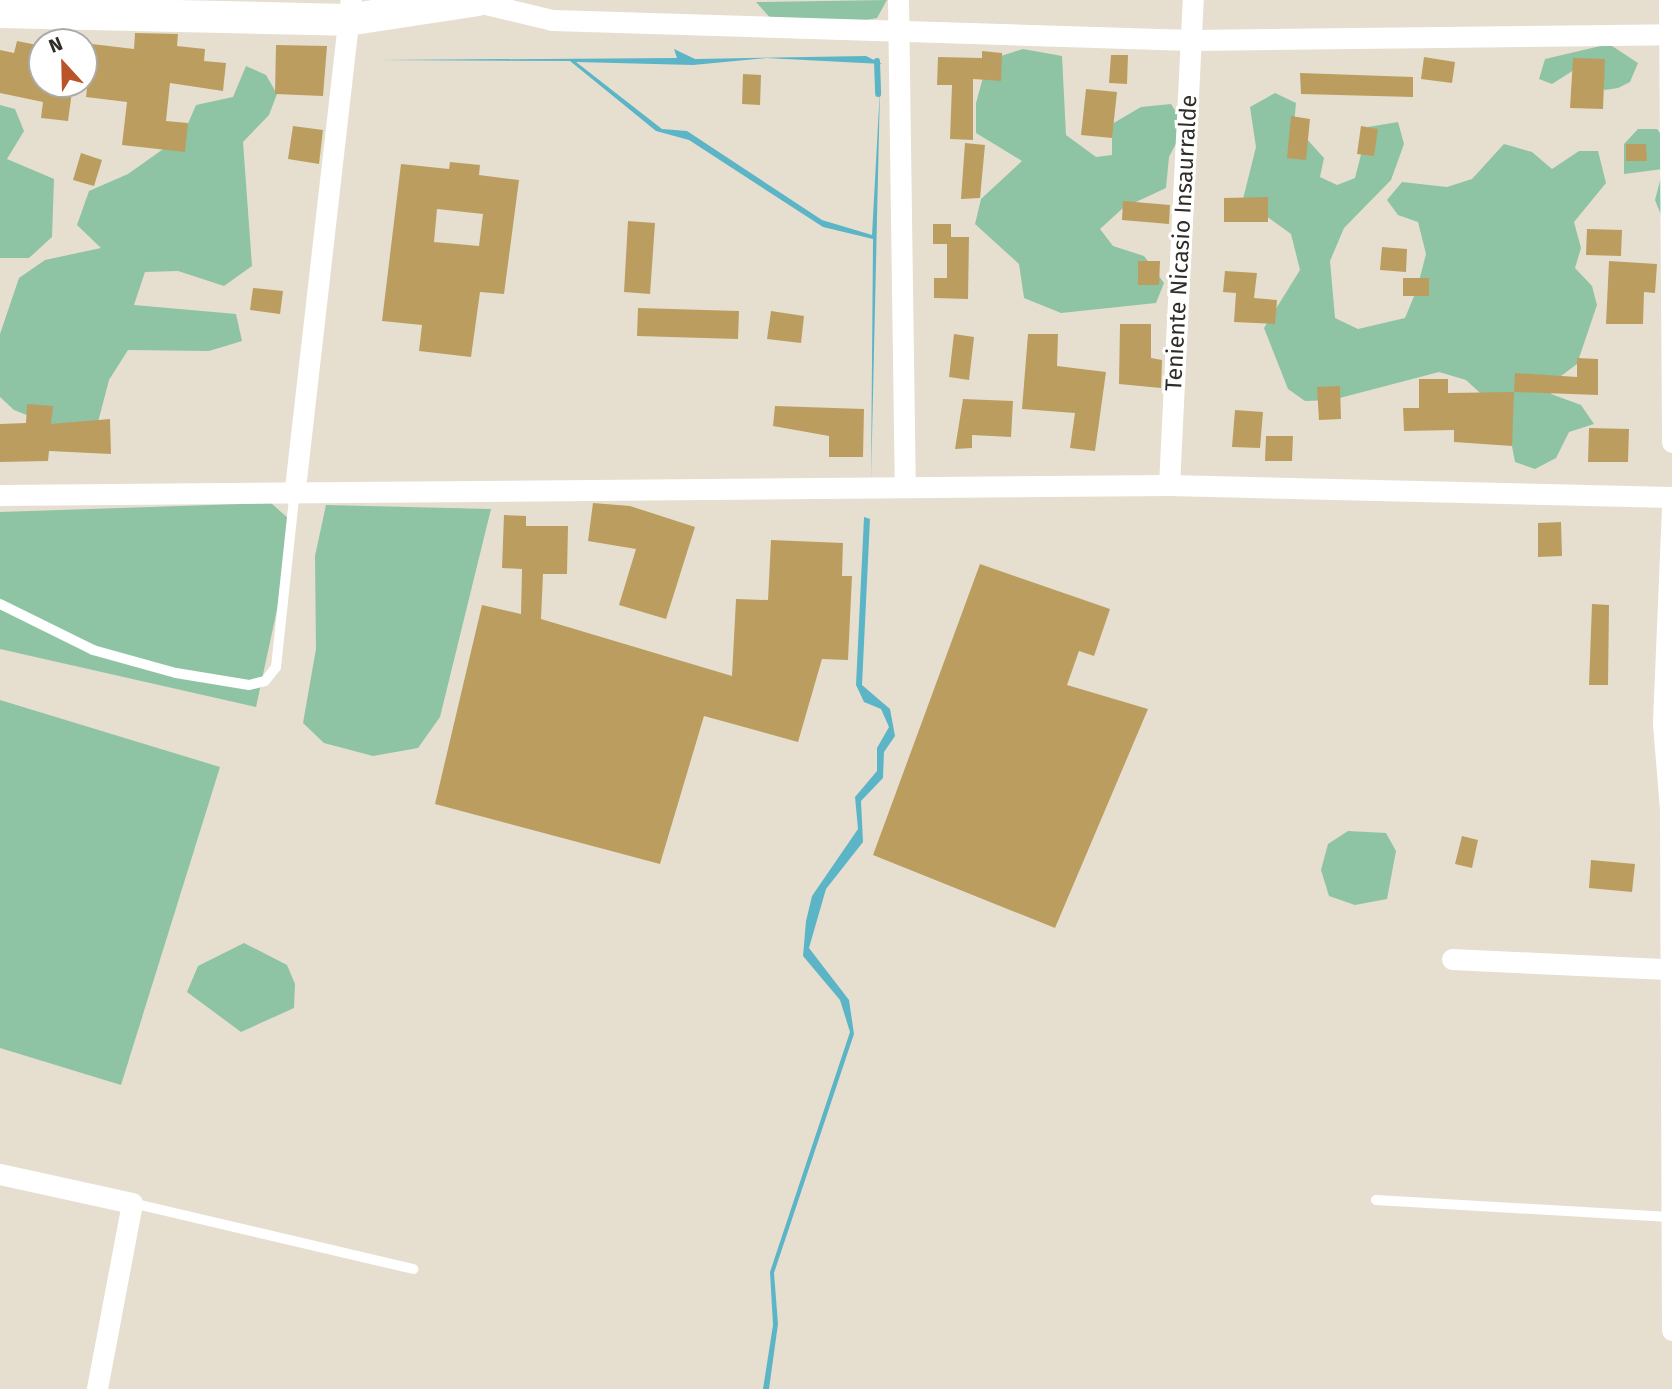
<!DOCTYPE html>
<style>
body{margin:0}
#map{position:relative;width:1672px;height:1389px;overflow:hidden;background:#e6dfd0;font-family:"Fira Sans",sans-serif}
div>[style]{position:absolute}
.green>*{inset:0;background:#8ec3a4}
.water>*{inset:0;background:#5cb5c6}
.stream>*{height:6px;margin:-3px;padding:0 3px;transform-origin:3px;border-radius:3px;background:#5cb5c6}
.building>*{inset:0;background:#bb9e5f}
.lane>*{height:10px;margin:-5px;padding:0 5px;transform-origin:5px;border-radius:5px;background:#fff}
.street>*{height:21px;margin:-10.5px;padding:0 10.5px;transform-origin:10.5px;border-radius:10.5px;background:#fff}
.primary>*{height:32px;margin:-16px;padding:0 16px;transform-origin:16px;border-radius:16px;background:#fff}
span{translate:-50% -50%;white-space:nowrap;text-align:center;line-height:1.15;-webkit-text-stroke:6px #fff;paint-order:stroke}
.street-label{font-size:23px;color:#302d28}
.north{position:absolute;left:28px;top:28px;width:70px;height:70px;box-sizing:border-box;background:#fff;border:2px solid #acaba9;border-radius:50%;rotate:338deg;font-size:19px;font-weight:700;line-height:28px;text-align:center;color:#302d28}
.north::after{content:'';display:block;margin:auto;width:24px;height:32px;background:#b95328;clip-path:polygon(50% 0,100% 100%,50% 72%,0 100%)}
</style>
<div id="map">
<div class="green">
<div style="clip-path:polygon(887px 0,877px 18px,839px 25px,774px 22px,756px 2px)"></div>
<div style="clip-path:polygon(1609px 44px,1638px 63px,1630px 82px,1618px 88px,1605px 90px,1577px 68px,1552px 84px,1539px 79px,1545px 59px)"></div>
<div style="clip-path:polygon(1023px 49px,1062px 56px,1066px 135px,1096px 157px,1112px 155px,1112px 124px,1141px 107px,1171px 104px,1185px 126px,1169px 157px,1166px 188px,1123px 208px,1100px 229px,1113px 246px,1144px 256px,1164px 283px,1156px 303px,1061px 313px,1024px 298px,1019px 264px,975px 224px,981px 199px,1022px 161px,976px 133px,976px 103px,984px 74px,1001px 56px)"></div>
<div style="clip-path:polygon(246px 66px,266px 75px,277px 94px,269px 115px,243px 142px,252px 266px,224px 286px,178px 271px,145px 272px,134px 305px,236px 314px,242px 341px,209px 351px,128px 350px,109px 380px,97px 426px,57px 427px,14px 410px,0 397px,0 334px,19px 278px,45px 260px,101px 248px,77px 225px,89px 191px,128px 174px,183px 135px,196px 105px,233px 97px)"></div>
<div style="clip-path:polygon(1275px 93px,1296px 103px,1294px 125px,1324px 158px,1320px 177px,1337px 185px,1355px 178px,1368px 127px,1398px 122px,1404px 144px,1391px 180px,1344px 228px,1330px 261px,1335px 318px,1358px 329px,1405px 318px,1417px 289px,1426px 254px,1418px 222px,1398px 215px,1387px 200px,1402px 182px,1447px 187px,1472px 179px,1504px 144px,1532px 152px,1552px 169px,1579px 151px,1598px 151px,1606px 183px,1574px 222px,1581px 248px,1575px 268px,1592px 286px,1597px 305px,1577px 364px,1557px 379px,1551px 394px,1581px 405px,1594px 424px,1569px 432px,1556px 458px,1535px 469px,1515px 462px,1508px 425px,1492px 404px,1466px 380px,1439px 372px,1332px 400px,1305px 401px,1288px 389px,1264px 328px,1300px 270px,1291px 234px,1243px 199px,1256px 147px,1250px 107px)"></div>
<div style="clip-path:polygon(0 105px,15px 109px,24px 131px,7px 159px,54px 179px,52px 237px,29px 258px,0 258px)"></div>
<div style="clip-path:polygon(1638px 129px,1657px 129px,1668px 143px,1661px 215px,1655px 200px,1663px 169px,1624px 174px,1624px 144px)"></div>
<div style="clip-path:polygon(271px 503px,289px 519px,281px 591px,256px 707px,0 649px,0 512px)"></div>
<div style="clip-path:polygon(326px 505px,491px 509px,440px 717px,418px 748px,373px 756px,324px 743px,303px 723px,316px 649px,315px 556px)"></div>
<div style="clip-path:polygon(0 700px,220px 767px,121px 1085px,0 1048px)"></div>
<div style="clip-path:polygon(1348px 831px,1386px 833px,1396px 851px,1387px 899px,1355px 905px,1329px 896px,1321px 870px,1328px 844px)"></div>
<div style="clip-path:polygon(244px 943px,287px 965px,295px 984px,294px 1008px,241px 1032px,187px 992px,198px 966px)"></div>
</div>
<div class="water">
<div style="clip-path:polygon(674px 49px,695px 59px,866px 56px,882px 64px,766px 58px,693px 65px,576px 62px,662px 129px,687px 131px,822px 220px,872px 235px,880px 88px,871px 482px,873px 239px,823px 227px,689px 140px,656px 131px,570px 61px,377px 60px,677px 58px)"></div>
<div style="clip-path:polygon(864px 517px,870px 519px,862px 685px,890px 709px,895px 736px,884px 752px,883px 778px,861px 801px,863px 842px,826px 889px,809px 948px,849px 1000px,854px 1034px,774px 1273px,778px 1324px,769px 1389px,763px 1389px,773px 1325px,770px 1272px,850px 1032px,840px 1000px,803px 956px,806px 921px,812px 896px,858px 829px,855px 797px,877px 771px,877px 748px,889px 727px,881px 709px,864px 702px,856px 685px)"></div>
</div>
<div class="stream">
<div style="left:877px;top:61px;width:33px;rotate:88deg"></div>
</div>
<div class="building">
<div style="clip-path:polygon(135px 33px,178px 34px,177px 46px,205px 49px,204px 61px,226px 63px,223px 91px,170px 83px,166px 121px,188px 123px,185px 152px,122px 145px,127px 102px,86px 97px,92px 44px,134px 49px)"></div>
<div style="clip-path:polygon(17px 41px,42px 46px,35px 84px,73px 84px,68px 121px,41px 118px,43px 102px,0 93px,0 50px,14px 53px)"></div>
<div style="clip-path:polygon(276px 45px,327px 46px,323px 96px,275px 94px)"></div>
<div style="clip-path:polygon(982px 51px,1002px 53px,1001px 81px,973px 79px,973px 140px,950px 139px,952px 85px,937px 85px,938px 57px,982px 58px)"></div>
<div style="clip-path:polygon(1111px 55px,1128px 55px,1127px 84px,1109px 83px)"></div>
<div style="clip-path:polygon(1424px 57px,1455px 62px,1452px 83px,1421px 79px)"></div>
<div style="clip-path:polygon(1573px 58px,1605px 59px,1603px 109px,1570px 108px)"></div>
<div style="clip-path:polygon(1300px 73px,1413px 77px,1413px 97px,1301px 94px)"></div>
<div style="clip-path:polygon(743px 74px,761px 75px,760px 105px,742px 104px)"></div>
<div style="clip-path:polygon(1086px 89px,1117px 92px,1112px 138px,1081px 135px)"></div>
<div style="clip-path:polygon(1291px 116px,1310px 119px,1306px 160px,1287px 158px)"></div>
<div style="clip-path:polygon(293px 126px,323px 130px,319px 164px,288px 159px)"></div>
<div style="clip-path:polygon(1361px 126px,1378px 129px,1374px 156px,1357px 154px)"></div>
<div style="clip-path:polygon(965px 143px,985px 145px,980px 198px,961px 199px)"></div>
<div style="clip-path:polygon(1626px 144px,1646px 144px,1647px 161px,1626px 161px)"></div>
<div style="clip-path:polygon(81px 153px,102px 160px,94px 186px,73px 180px)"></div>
<div style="clip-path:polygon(evenodd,450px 162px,480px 165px,479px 175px,519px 180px,504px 294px,480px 292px,471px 357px,419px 351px,422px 325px,382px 321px,401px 164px,449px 169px,450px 162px,437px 209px,483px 214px,479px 246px,434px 242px,437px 209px)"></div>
<div style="clip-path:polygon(1268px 197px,1268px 222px,1224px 222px,1224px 198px)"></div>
<div style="clip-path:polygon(1123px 201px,1170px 205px,1169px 224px,1122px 220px)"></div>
<div style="clip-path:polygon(628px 221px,655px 223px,650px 294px,624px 292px)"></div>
<div style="clip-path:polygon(933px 224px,951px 224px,951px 237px,969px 237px,968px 299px,934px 298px,934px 278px,947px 278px,947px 244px,933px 244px)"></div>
<div style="clip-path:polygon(1587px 229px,1622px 230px,1621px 256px,1586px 255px)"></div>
<div style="clip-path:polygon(1382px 247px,1407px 249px,1406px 272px,1380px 270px)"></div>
<div style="clip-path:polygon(1138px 261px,1160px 261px,1159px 285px,1138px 285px)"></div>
<div style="clip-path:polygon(1609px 261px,1657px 264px,1655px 293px,1644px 292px,1643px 324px,1606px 324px)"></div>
<div style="clip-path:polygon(1225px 271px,1257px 273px,1254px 298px,1277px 300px,1275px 324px,1234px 322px,1236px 293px,1223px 292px)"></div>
<div style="clip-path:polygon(1403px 278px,1429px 278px,1429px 296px,1403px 296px)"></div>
<div style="clip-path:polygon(253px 288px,283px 291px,280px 314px,250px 310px)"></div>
<div style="clip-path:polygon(638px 308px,739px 311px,738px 339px,637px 336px)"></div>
<div style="clip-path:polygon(771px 311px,804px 316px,801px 343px,767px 339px)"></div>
<div style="clip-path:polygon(1120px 324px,1151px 324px,1151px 358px,1162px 360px,1161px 388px,1119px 384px)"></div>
<div style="clip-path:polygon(954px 334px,974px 337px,969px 380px,949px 377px)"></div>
<div style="clip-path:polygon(1028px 334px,1058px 334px,1057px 366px,1106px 372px,1095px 451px,1070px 448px,1075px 413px,1022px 409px)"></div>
<div style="clip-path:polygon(1577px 358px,1598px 359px,1598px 395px,1514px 392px,1515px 373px,1577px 377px)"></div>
<div style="clip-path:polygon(1419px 379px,1448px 379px,1448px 393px,1514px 392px,1512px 446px,1454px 442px,1454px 430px,1404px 431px,1403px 408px,1419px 408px)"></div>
<div style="clip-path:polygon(1340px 386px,1341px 419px,1319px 420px,1317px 387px)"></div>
<div style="clip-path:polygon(963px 399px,1013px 401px,1011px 437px,972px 435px,972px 448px,955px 449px)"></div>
<div style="clip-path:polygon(27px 404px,53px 406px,51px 424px,110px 419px,111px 454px,49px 451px,48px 461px,0 462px,0 424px,26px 423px)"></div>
<div style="clip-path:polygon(775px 406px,864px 409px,863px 457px,829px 457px,829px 436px,773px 426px)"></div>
<div style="clip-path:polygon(1235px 410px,1263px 412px,1260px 448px,1232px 447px)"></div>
<div style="clip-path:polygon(1589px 428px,1629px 429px,1628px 462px,1588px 462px)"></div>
<div style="clip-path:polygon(1266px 436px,1293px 436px,1292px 461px,1265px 461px)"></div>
<div style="clip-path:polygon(593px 503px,630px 506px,695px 527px,666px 619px,619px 605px,636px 549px,588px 541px)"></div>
<div style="clip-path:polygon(504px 515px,526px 516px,526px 526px,568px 526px,567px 574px,543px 574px,541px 619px,732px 676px,736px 599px,768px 600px,771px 540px,843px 543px,842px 576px,852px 576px,848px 660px,822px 659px,798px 742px,704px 716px,660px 864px,435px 804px,482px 605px,521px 614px,522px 569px,502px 568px)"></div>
<div style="clip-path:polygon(1561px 522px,1562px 556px,1538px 557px,1538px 523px)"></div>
<div style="clip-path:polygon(980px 564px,1110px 609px,1094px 656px,1079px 651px,1067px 685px,1148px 709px,1055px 928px,873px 855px)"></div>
<div style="clip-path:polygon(1592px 604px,1609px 605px,1608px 685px,1589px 685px)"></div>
<div style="clip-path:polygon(1462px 836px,1478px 840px,1472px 868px,1455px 864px)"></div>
<div style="clip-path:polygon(1591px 860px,1635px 864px,1632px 892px,1589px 888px)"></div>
</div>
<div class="lane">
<div style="left:0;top:604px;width:104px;rotate:26.3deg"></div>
<div style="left:93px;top:650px;width:86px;rotate:15.5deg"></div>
<div style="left:176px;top:673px;width:74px;rotate:9.3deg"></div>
<div style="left:249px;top:685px;width:16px;rotate:-14deg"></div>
<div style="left:265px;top:681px;width:18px;rotate:-52deg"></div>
<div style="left:276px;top:667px;width:178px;rotate:-83.9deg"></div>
<div style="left:1376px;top:1200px;width:294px;rotate:3.3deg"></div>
<div style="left:132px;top:1203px;width:289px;rotate:13.2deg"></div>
</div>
<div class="street">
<div style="left:898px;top:0;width:486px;rotate:89.2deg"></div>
<div style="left:1669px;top:0;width:442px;rotate:89.6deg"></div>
<div style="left:473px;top:1px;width:81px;rotate:13.5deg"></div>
<div style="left:552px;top:20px;width:639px;rotate:1.79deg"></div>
<div style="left:1191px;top:40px;width:481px;rotate:-0.7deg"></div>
<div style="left:1169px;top:485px;width:486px;rotate:-87.2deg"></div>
<div style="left:295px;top:488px;width:491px;rotate:-83.5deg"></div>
<div style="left:0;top:495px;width:1169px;rotate:-0.49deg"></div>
<div style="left:1169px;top:485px;width:503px;rotate:1.37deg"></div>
<div style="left:1672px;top:507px;width:217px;rotate:92.4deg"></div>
<div style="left:1663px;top:724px;width:86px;rotate:85.3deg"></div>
<div style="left:1670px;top:810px;width:520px;rotate:89.78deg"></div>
<div style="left:1452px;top:959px;width:215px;rotate:2.7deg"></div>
<div style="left:0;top:1174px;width:135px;rotate:12.4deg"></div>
<div style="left:132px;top:1203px;width:189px;rotate:100.7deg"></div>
</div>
<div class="primary">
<div style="left:0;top:12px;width:347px;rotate:1.3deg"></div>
<div style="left:347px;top:20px;width:133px;rotate:-8.7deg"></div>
</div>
<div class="street-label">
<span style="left:1181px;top:243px;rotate:-87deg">Teniente Nicasio Insaurralde</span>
</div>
<div class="north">N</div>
</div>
